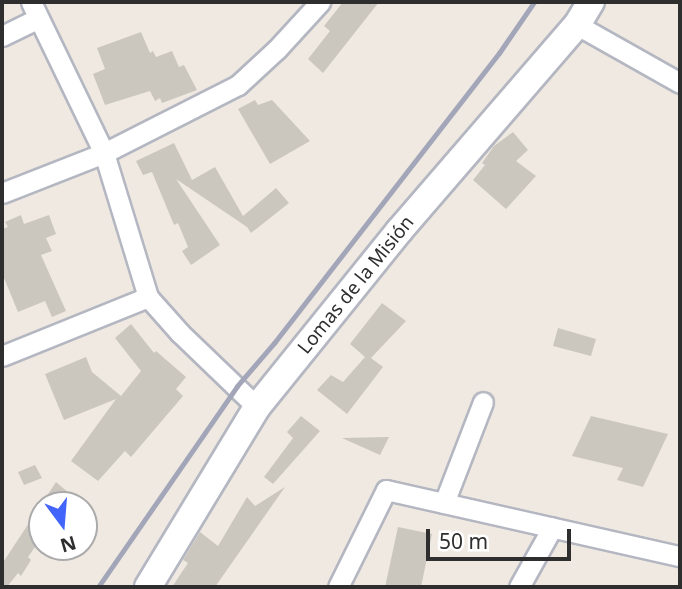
<!DOCTYPE html>
<meta charset="utf-8">
<style>
body{margin:0}
#map{position:relative;width:682px;height:589px;overflow:hidden;background:#efe9e1;font-family:"Noto Sans",sans-serif}
div>[style]{position:absolute}
.building>*{inset:0;background:#cbc7bf}
.roads{filter:drop-shadow(2px 0 #b4b7c1) drop-shadow(-2px 0 #b4b7c1) drop-shadow(0 2px #b4b7c1) drop-shadow(0 -2px #b4b7c1)}
.street>*{height:19px;margin:-9.5px;padding:0 9.5px;transform-origin:9.5px;border-radius:9.5px;background:#fff}
.secondary>*{height:26px;margin:-13px;padding:0 13px;transform-origin:13px;border-radius:13px;background:#fff}
.rail>*{height:5px;margin:-2.5px;padding:0 2.5px;transform-origin:2.5px;border-radius:2.5px;background:#a3a6b8}
span{translate:-50% -50%;white-space:nowrap;text-align:center;line-height:1.15;-webkit-text-stroke:6px #fff;paint-order:stroke}
.street-label{font-size:19px;color:#2e2e2e}
.frame{position:absolute;inset:0;border:4px solid #2e2e2e;pointer-events:none}
.north{position:absolute;left:28px;top:491px;width:70px;height:70px;box-sizing:border-box;background:#fff;border:2px solid #ababab;border-radius:50%;rotate:164deg;font-size:19px;font-weight:700;line-height:28px;text-align:center;color:#2e2e2e}
.north::after{content:'';display:block;margin:auto;width:24px;height:32px;background:#4264fb;clip-path:polygon(50% 0,100% 100%,50% 72%,0 100%)}
.scale{position:absolute;left:426px;top:529px;width:145px;height:32px;box-sizing:border-box;border:4px solid #2e2e2e;border-top:0;padding-left:9px;font-size:21px;line-height:24px;white-space:nowrap;color:#2e2e2e;-webkit-text-stroke:5px #fff;paint-order:stroke}
</style>
<div id="map">
<div class="building">
<div style="clip-path:polygon(343px 2px,379px 2px,323px 73px,308px 59px,330px 31px,324px 26px)"></div>
<div style="clip-path:polygon(141px 32px,150px 53px,153px 51px,156px 57px,172px 51px,179px 67px,184px 65px,197px 90px,162px 103px,160px 98px,155px 101px,150px 91px,105px 105px,93px 74px,105px 69px,97px 48px)"></div>
<div style="clip-path:polygon(255px 100px,258px 105px,272px 100px,310px 141px,270px 164px,238px 109px)"></div>
<div style="clip-path:polygon(513px 132px,528px 150px,516px 161px,536px 176px,506px 209px,473px 180px,485px 165px,482px 163px,494px 146px)"></div>
<div style="clip-path:polygon(174px 143px,192px 180px,215px 167px,243px 216px,276px 188px,289px 203px,251px 233px,247px 227px,176px 179px,220px 245px,191px 265px,182px 251px,188px 247px,178px 223px,174px 225px,152px 172px,143px 175px,136px 161px)"></div>
<div style="clip-path:polygon(21px 215px,24px 224px,49px 215px,56px 234px,46px 238px,52px 251px,41px 255px,66px 311px,52px 317px,45px 301px,18px 312px,2px 273px,2px 229px,8px 227px,5px 222px)"></div>
<div style="clip-path:polygon(382px 303px,406px 321px,371px 358px,383px 367px,347px 414px,317px 390px,331px 375px,343px 382px,365px 357px,350px 344px)"></div>
<div style="clip-path:polygon(131px 324px,154px 353px,156px 351px,186px 377px,176px 389px,183px 396px,131px 457px,125px 451px,98px 481px,71px 461px,116px 399px,64px 420px,45px 374px,86px 357px,92px 372px,121px 396px,141px 371px,115px 338px)"></div>
<div style="clip-path:polygon(558px 328px,596px 339px,591px 356px,553px 346px)"></div>
<div style="clip-path:polygon(301px 416px,320px 431px,273px 484px,264px 477px,293px 438px,287px 432px)"></div>
<div style="clip-path:polygon(591px 416px,668px 434px,643px 487px,617px 480px,623px 468px,572px 456px)"></div>
<div style="clip-path:polygon(389px 437px,380px 455px,342px 438px)"></div>
<div style="clip-path:polygon(35px 465px,42px 478px,24px 485px,18px 472px)"></div>
<div style="clip-path:polygon(56px 482px,83px 505px,42px 505px,42px 537px,28px 557px,31px 560px,21px 576px,18px 573px,7px 587px,2px 587px,2px 564px)"></div>
<div style="clip-path:polygon(285px 487px,215px 587px,172px 587px,188px 563px,183px 560px,200px 532px,218px 546px,247px 497px,255px 506px)"></div>
<div style="clip-path:polygon(398px 527px,432px 534px,421px 587px,385px 587px)"></div>
</div>
<div class="roads">
<div class="street">
<div style="left:31px;top:2px;width:168px;rotate:64.2deg"></div>
<div style="left:104px;top:153px;width:151px;rotate:73deg"></div>
<div style="left:148px;top:297px;width:48px;rotate:48.4deg"></div>
<div style="left:180px;top:333px;width:107px;rotate:43.9deg"></div>
<div style="left:577px;top:25px;width:118px;rotate:29.4deg"></div>
<div style="left:2px;top:36px;width:39px;rotate:-26deg"></div>
<div style="left:2px;top:193px;width:110px;rotate:-21.4deg"></div>
<div style="left:104px;top:153px;width:150px;rotate:-26.9deg"></div>
<div style="left:238px;top:85px;width:53px;rotate:-42.7deg"></div>
<div style="left:277px;top:49px;width:64px;rotate:-47.5deg"></div>
<div style="left:2px;top:356px;width:157px;rotate:-22deg"></div>
<div style="left:444px;top:503px;width:108px;rotate:-68.9deg"></div>
<div style="left:338px;top:587px;width:108px;rotate:-63.7deg"></div>
<div style="left:386px;top:490px;width:301px;rotate:12.7deg"></div>
<div style="left:519px;top:587px;width:68px;rotate:-60.8deg"></div>
</div>
<div class="secondary">
<div style="left:148px;top:587px;width:210px;rotate:-58.8deg"></div>
<div style="left:257px;top:407px;width:226px;rotate:-51.1deg"></div>
<div style="left:399px;top:231px;width:272px;rotate:-49.2deg"></div>
<div style="left:577px;top:25px;width:27px;rotate:-59deg"></div>
</div>
</div>
<div class="rail">
<div style="left:98px;top:587px;width:244px;rotate:-55.3deg"></div>
<div style="left:237px;top:386px;width:57px;rotate:-49.3deg"></div>
<div style="left:274px;top:343px;width:367px;rotate:-52.2deg"></div>
<div style="left:499px;top:53px;width:62px;rotate:-55.5deg"></div>
</div>
<div class="street-label">
<span style="left:356px;top:285px;rotate:-51deg">Lomas de la Misión</span>
</div>
<div class="frame"></div>
<div class="north">N</div>
<div class="scale">50 m</div>
</div>
